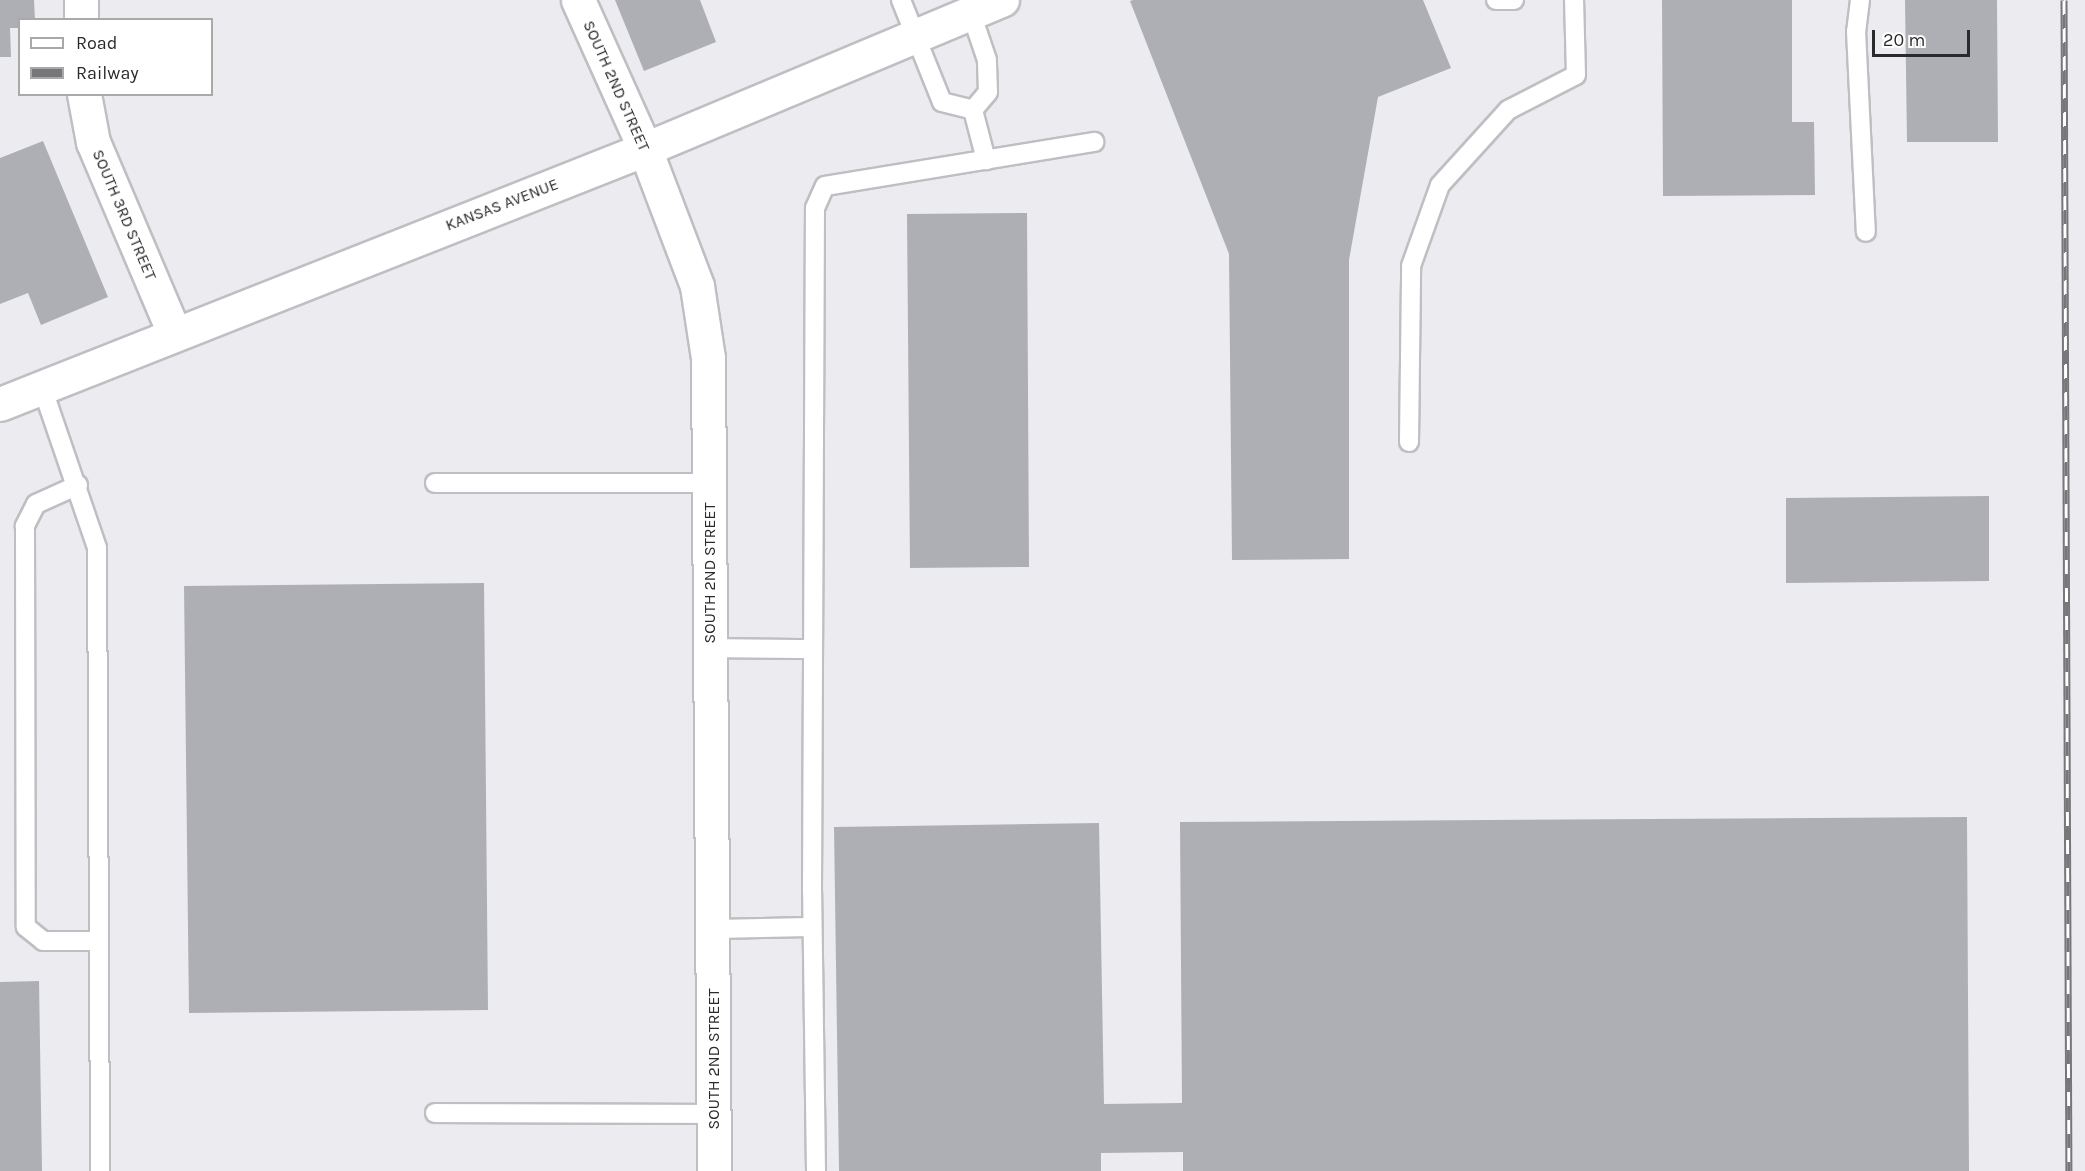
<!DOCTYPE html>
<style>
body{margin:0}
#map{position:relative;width:2085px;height:1171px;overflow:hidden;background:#ecebef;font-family:Karla,sans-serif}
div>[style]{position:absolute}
.building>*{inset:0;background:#aeafb4}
.roads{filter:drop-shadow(2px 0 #c0bec3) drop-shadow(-2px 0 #c0bec3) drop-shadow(0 2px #c0bec3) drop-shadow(0 -2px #c0bec3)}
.lane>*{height:18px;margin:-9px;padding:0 9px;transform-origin:9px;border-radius:9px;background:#fff}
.street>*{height:33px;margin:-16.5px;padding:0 16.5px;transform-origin:16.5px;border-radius:16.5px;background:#fff}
.secondary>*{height:33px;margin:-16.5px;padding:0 16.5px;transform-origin:16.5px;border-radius:16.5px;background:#fff}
.rail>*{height:7px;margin-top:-3.5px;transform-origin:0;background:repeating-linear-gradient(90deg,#fff 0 14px,#777679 0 28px);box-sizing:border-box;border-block:2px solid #777679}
span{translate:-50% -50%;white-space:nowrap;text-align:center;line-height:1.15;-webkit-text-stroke:5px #fff;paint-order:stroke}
.street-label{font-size:16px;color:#2a292b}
.legend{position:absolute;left:18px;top:18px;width:195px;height:78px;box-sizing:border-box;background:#fff;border:2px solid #aaa9aa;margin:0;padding:8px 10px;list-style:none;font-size:18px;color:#2a292b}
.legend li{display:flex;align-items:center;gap:12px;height:30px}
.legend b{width:30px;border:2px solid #aaa9aa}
.scale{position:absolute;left:1872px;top:30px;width:98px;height:27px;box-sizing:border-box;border:3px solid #2a292b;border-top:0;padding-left:8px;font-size:18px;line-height:21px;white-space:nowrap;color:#2a292b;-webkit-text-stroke:4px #fff;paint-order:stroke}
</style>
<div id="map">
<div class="building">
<div style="clip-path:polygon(0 0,34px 0,35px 20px,20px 20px,20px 28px,10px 28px,11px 57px,0 57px)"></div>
<div style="clip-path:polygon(615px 0,700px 0,716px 42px,644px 71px)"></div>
<div style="clip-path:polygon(1133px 0,1423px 0,1451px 68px,1378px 97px,1349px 260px,1349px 559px,1232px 560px,1229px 254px,1130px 1px)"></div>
<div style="clip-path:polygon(1662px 0,1792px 0,1792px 122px,1814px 122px,1815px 195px,1663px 196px)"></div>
<div style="clip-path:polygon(1905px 0,1997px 0,1998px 142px,1907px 142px)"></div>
<div style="clip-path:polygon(43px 141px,108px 297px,41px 325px,28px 293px,0 304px,0 158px)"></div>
<div style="clip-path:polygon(1027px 213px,1029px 567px,910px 568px,907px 214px)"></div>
<div style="clip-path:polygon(1989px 496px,1989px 581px,1786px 583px,1786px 498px)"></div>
<div style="clip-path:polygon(484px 583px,488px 1010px,189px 1013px,184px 586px)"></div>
<div style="clip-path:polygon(1967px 817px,1969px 1171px,1183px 1171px,1183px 1152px,1101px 1153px,1101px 1171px,839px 1171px,834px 827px,1099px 823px,1104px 1104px,1182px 1103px,1180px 822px)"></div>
<div style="clip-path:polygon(39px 981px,42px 1171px,0 1171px,0 982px)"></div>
</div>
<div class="roads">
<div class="lane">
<div style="left:901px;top:0;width:110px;rotate:68.1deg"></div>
<div style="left:942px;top:102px;width:32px;rotate:14deg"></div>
<div style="left:973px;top:110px;width:23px;rotate:-50deg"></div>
<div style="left:988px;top:92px;width:32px;rotate:-92deg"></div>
<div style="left:987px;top:60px;width:50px;rotate:-108.8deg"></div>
<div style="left:1496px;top:0;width:18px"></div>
<div style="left:1860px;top:0;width:31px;rotate:97deg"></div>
<div style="left:1856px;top:31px;width:201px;rotate:87.2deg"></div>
<div style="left:973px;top:110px;width:52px;rotate:75.4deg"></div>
<div style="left:42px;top:387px;width:170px;rotate:71.1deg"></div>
<div style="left:97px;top:548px;width:623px;rotate:89.72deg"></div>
<div style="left:1409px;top:442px;width:176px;rotate:-89.3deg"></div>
<div style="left:1411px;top:266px;width:86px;rotate:-70.3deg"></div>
<div style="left:1440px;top:185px;width:101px;rotate:-47.8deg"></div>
<div style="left:1508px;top:110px;width:76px;rotate:-27.2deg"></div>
<div style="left:1576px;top:75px;width:75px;rotate:-91.5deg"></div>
<div style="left:435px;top:483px;width:274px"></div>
<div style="left:78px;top:485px;width:46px;rotate:155.7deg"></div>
<div style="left:36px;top:504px;width:25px;rotate:117deg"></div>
<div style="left:25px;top:526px;width:401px;rotate:89.9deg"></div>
<div style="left:26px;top:927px;width:22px;rotate:39deg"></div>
<div style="left:43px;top:941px;width:56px"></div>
<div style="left:711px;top:648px;width:102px;rotate:0.6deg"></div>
<div style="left:713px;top:929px;width:99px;rotate:-1.2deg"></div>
<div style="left:435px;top:1113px;width:279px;rotate:0.2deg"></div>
<div style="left:816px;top:1171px;width:280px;rotate:-90.8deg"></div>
<div style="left:812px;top:891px;width:683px;rotate:-89.75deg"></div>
<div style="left:815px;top:208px;width:24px;rotate:-66deg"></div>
<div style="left:825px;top:186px;width:273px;rotate:-9.3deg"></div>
</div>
<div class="street">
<div style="left:578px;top:0;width:163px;rotate:65.8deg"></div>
<div style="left:645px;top:149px;width:147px;rotate:69.2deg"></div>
<div style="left:697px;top:286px;width:73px;rotate:81.3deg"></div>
<div style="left:708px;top:358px;width:813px;rotate:89.58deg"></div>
<div style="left:81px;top:20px;width:20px;rotate:-90deg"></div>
<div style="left:84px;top:94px;width:49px;rotate:79.4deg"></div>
<div style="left:93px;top:142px;width:207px;rotate:67deg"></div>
</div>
<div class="secondary">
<div style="left:0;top:404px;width:694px;rotate:-21.57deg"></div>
<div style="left:645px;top:149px;width:387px;rotate:-22.7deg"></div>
</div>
</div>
<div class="rail">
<div style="left:2064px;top:0;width:1171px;rotate:89.76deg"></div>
</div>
<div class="street-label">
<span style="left:616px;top:86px;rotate:66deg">SOUTH 2ND STREET</span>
<span style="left:502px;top:205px;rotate:-21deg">KANSAS AVENUE</span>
<span style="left:124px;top:215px;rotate:67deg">SOUTH 3RD STREET</span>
<span style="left:710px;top:573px;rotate:-90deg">SOUTH 2ND STREET</span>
<span style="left:714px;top:1059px;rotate:-90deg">SOUTH 2ND STREET</span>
</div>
<ul class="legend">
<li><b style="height:8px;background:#fff"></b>Road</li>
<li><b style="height:8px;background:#777679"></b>Railway</li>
</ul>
<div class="scale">20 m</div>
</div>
